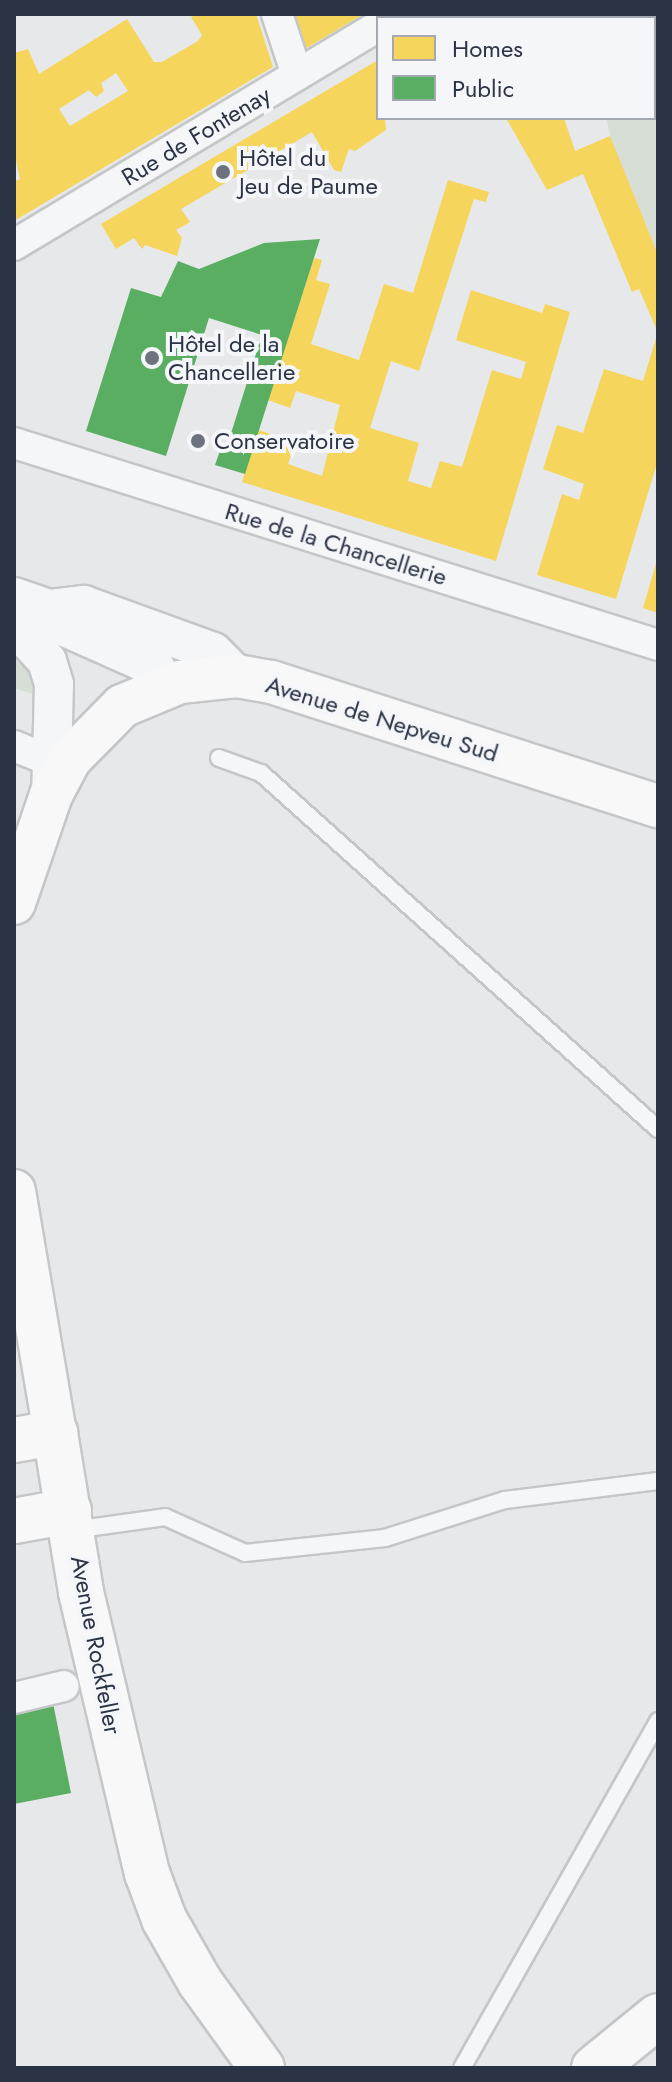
<!DOCTYPE html>
<meta charset="utf-8">
<style>
body{margin:0}
#map{position:relative;width:672px;height:2082px;overflow:hidden;background:#e6e8ea;font-family:Jost,sans-serif}
div>[style]{position:absolute}
.green>*{inset:0;background:#d6ded6}
.homes>*{inset:0;background:#f6d55c}
.public>*{inset:0;background:#5aae61}
.roads{filter:drop-shadow(2px 0 #c4c6c8) drop-shadow(-2px 0 #c4c6c8) drop-shadow(0 2px #c4c6c8) drop-shadow(0 -2px #c4c6c8)}
.service>*{height:16px;margin:-8px;padding:0 8px;transform-origin:8px;border-radius:8px;background:#f5f6f7}
.minor>*{height:30px;margin:-15px;padding:0 15px;transform-origin:15px;border-radius:15px;background:#f5f6f7}
.tertiary>*{height:38px;margin:-19px;padding:0 19px;transform-origin:19px;border-radius:19px;background:#f5f6f7}
.secondary>*{height:42px;margin:-21px;padding:0 21px;transform-origin:21px;border-radius:21px;background:#f8f8f8}
.primary>*{height:44px;margin:-22px;padding:0 22px;transform-origin:22px;border-radius:22px;background:#f8f8f8}
.dots>*{width:22px;height:22px;translate:-50% -50%;box-sizing:border-box;border:4px solid #f4f6f9;border-radius:50%}
span{translate:-50% -50%;white-space:nowrap;text-align:center;line-height:1.15;-webkit-text-stroke:8px #f4f6f9;paint-order:stroke}
.street-label{font-size:24px;color:#2b3445}
.poi-label{font-size:24px;color:#2b3445}
.left{translate:0 -50%;text-align:left}
.frame{position:absolute;inset:0;border:16px solid #2b3445;pointer-events:none}
.legend{position:absolute;left:376px;top:16px;width:280px;height:104px;box-sizing:border-box;background:#f4f6f9;border:2px solid #a4a8b1;margin:0;padding:10px 14px;list-style:none;font-size:24px;color:#2b3445}
.legend li{display:flex;align-items:center;gap:16px;height:40px}
.legend b{width:40px;border:2px solid #a4a8b1}
</style>
<div id="map">
<div class="green">
<div style="clip-path:polygon(581px 14px,658px 14px,658px 255px,616px 158px,606px 118px,654px 118px,654px 18px)"></div>
<div style="clip-path:polygon(14px 659px,32px 674px,39px 696px,14px 688px)"></div>
</div>
<div class="homes">
<div style="clip-path:polygon(evenodd,199px 14px,256px 14px,273px 67px,14px 221px,14px 181px,20px 179px,14px 151px,14px 53px,28px 49px,39px 74px,127px 19px,154px 62px,162px 62px,198px 41px,202px 35px,191px 17px,199px 14px,116px 73px,128px 91px,70px 126px,59px 109px,89px 90px,96px 97px,104px 91px,101px 83px,116px 73px)"></div>
<div style="clip-path:polygon(292px 14px,364px 14px,303px 50px)"></div>
<div style="clip-path:polygon(453px 14px,541px 14px,446px 18px)"></div>
<div style="clip-path:polygon(378px 60px,378px 118px,385px 118px,386px 130px,355px 151px,349px 149px,341px 172px,334px 170px,312px 132px,181px 209px,190px 222px,176px 230px,182px 238px,177px 256px,145px 245px,142px 249px,134px 238px,116px 249px,101px 224px)"></div>
<div style="clip-path:polygon(506px 118px,564px 118px,575px 151px,610px 136px,658px 255px,658px 333px,639px 289px,632px 292px,583px 174px,547px 190px)"></div>
<div style="clip-path:polygon(448px 180px,489px 192px,486px 202px,474px 199px,419px 371px,391px 361px,370px 428px,419px 443px,408px 481px,431px 488px,440px 461px,462px 467px,492px 370px,521px 379px,526px 362px,456px 340px,471px 290px,542px 313px,545px 304px,570px 312px,496px 561px,242px 482px,258px 430px,295px 442px,288px 464px,322px 476px,340px 405px,296px 391px,290px 408px,268px 400px,314px 258px,322px 260px,316px 280px,330px 284px,311px 344px,359px 360px,384px 284px,413px 293px)"></div>
<div style="clip-path:polygon(657px 335px,658px 460px,616px 599px,537px 575px,562px 494px,579px 500px,584px 484px,543px 469px,557px 425px,583px 433px,604px 369px,643px 381px)"></div>
<div style="clip-path:polygon(657px 560px,658px 560px,658px 613px,643px 608px)"></div>
</div>
<div class="public">
<div style="clip-path:polygon(320px 239px,245px 474px,215px 465px,222px 445px,227px 446px,262px 335px,209px 318px,166px 456px,86px 431px,131px 288px,161px 297px,178px 261px,199px 269px,264px 243px)"></div>
<div style="clip-path:polygon(53px 1703px,71px 1793px,14px 1804px,14px 1711px)"></div>
</div>
<div class="roads">
<div class="service">
<div style="left:219px;top:758px;width:45px;rotate:19.7deg"></div>
<div style="left:261px;top:773px;width:533px;rotate:41.88deg"></div>
<div style="left:73px;top:1530px;width:93px;rotate:-8deg"></div>
<div style="left:165px;top:1517px;width:88px;rotate:24.2deg"></div>
<div style="left:245px;top:1553px;width:141px;rotate:-6.1deg"></div>
<div style="left:385px;top:1538px;width:126px;rotate:-17.6deg"></div>
<div style="left:505px;top:1500px;width:154px;rotate:-7.1deg"></div>
<div style="left:462px;top:2068px;width:399px;rotate:-60.5deg"></div>
</div>
<div class="minor">
<div style="left:277px;top:14px;width:64px;rotate:71.8deg"></div>
<div style="left:14px;top:245px;width:425px;rotate:-31deg"></div>
<div style="left:14px;top:443px;width:675px;rotate:17.41deg"></div>
<div style="left:14px;top:746px;width:37px;rotate:22deg"></div>
<div style="left:14px;top:1698px;width:51px;rotate:-13.5deg"></div>
</div>
<div class="tertiary">
<div style="left:14px;top:597px;width:37px;rotate:19deg"></div>
<div style="left:49px;top:609px;width:35px;rotate:-7deg"></div>
<div style="left:84px;top:605px;width:137px;rotate:20deg"></div>
<div style="left:213px;top:652px;width:34px;rotate:45deg"></div>
<div style="left:49px;top:609px;width:26px;rotate:47deg"></div>
<div style="left:67px;top:628px;width:96px;rotate:23.9deg"></div>
<div style="left:155px;top:667px;width:21px;rotate:67deg"></div>
<div style="left:14px;top:625px;width:49px;rotate:47.5deg"></div>
<div style="left:47px;top:661px;width:24px;rotate:73deg"></div>
<div style="left:54px;top:684px;width:111px;rotate:91.5deg"></div>
</div>
<div class="secondary">
<div style="left:14px;top:903px;width:114px;rotate:-71.1deg"></div>
<div style="left:51px;top:795px;width:41px;rotate:-62.2deg"></div>
<div style="left:70px;top:759px;width:74px;rotate:-45.5deg"></div>
<div style="left:122px;top:706px;width:63px;rotate:-22.5deg"></div>
<div style="left:180px;top:682px;width:57px;rotate:-6deg"></div>
<div style="left:237px;top:676px;width:35px;rotate:10deg"></div>
<div style="left:271px;top:682px;width:406px;rotate:17.8deg"></div>
<div style="left:14px;top:1191px;width:245px;rotate:80.4deg"></div>
</div>
<div class="primary">
<div style="left:14px;top:1440px;width:42px;rotate:-9.7deg"></div>
<div style="left:55px;top:1433px;width:161px;rotate:80.7deg"></div>
<div style="left:81px;top:1592px;width:289px;rotate:76.8deg"></div>
<div style="left:147px;top:1873px;width:49px;rotate:69.7deg"></div>
<div style="left:164px;top:1919px;width:73px;rotate:60.3deg"></div>
<div style="left:200px;top:1982px;width:106px;rotate:54.2deg"></div>
<div style="left:14px;top:1521px;width:56px;rotate:-10.3deg"></div>
<div style="left:594px;top:2068px;width:82px;rotate:-39.1deg"></div>
</div>
</div>
<div class="dots">
<div style="left:223px;top:172px;background:#6c737f"></div>
<div style="left:152px;top:358px;background:#6c737f"></div>
<div style="left:198px;top:441px;background:#6c737f"></div>
</div>
<div class="street-label">
<span style="left:196px;top:136px;rotate:-31deg">Rue de Fontenay</span>
<span style="left:336px;top:544px;rotate:17deg">Rue de la Chancellerie</span>
<span style="left:382px;top:719px;rotate:17deg">Avenue de Nepveu Sud</span>
<span style="left:96px;top:1645px;rotate:79deg">Avenue Rockfeller</span>
</div>
<div class="poi-label">
<span class="left" style="left:239px;top:172px">Hôtel du<br>Jeu de Paume</span>
<span class="left" style="left:168px;top:358px">Hôtel de la<br>Chancellerie</span>
<span class="left" style="left:214px;top:441px">Conservatoire</span>
</div>
<div class="frame"></div>
<ul class="legend">
<li><b style="height:22px;background:#f6d55c"></b>Homes</li>
<li><b style="height:22px;background:#5aae61"></b>Public</li>
</ul>
</div>
